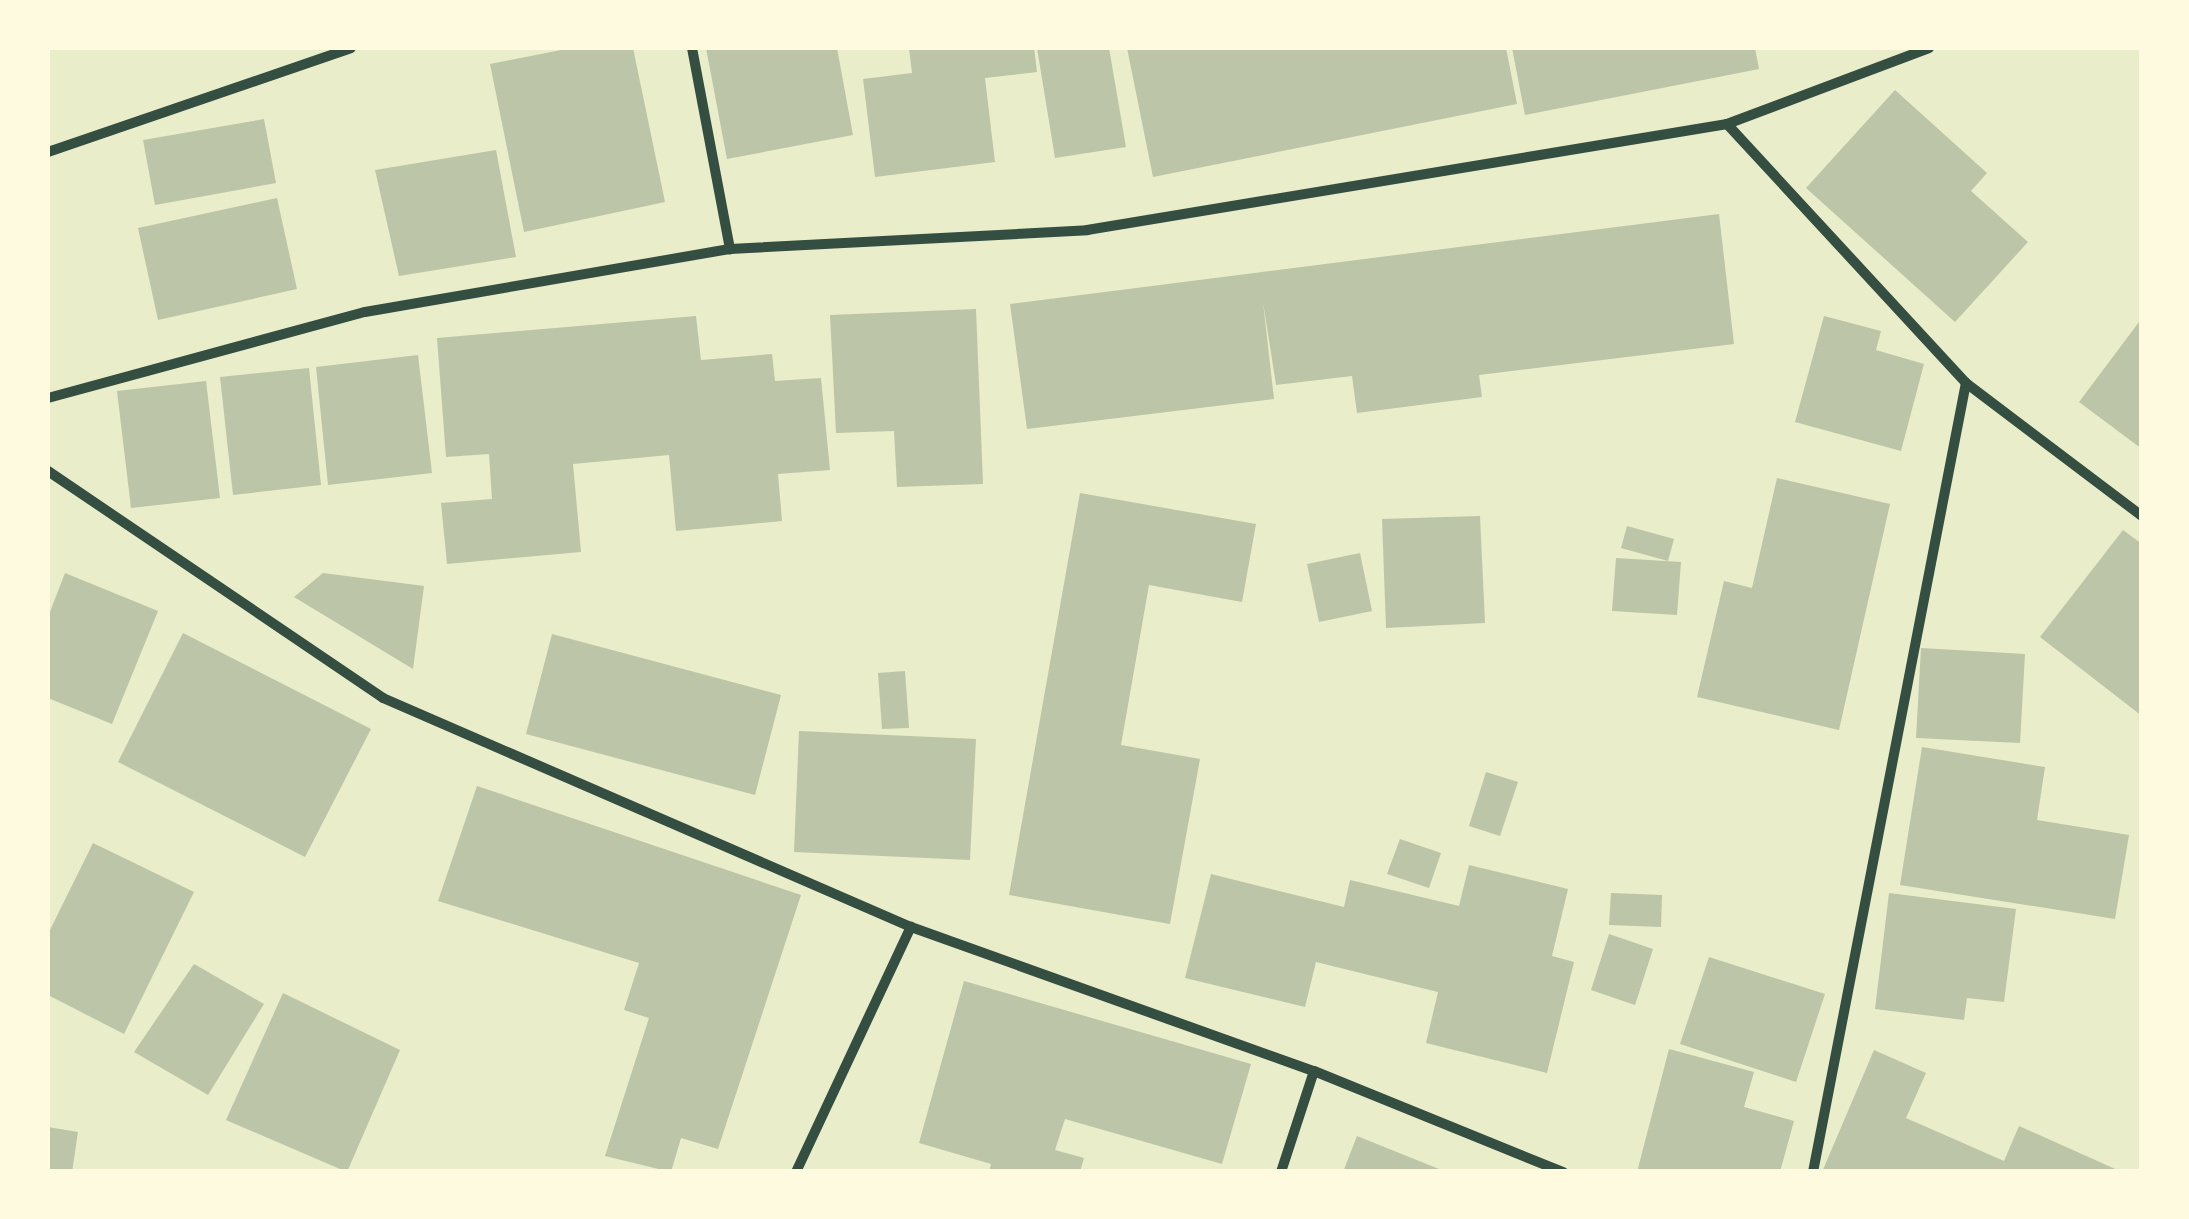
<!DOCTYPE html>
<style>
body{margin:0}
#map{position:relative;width:2189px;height:1219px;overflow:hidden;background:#e9edc9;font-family:Signika,sans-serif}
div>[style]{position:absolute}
.building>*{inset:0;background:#bcc5a7}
.minor>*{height:10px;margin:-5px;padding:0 5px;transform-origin:5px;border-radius:5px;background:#344e41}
span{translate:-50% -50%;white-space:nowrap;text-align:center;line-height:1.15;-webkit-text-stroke:8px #fefae0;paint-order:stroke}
.frame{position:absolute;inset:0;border:50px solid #fefae0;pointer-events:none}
</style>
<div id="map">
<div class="building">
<div style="clip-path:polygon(571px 48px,633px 48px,665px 202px,524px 232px,490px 64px)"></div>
<div style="clip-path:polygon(706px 48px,837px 48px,853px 135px,727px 159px)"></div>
<div style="clip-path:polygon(909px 48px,1034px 48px,1037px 72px,985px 78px,995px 162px,875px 177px,863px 79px,912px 73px)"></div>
<div style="clip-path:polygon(1037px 48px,1109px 48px,1126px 147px,1055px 158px)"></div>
<div style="clip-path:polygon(1127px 48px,1506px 48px,1517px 104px,1153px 177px)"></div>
<div style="clip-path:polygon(1512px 48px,1755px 48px,1759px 69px,1525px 115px)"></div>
<div style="clip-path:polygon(1895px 90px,1987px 173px,1971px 191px,2028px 242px,1955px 322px,1806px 188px)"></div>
<div style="clip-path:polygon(264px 119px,276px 183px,155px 205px,143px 140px)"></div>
<div style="clip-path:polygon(496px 150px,516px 257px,399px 276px,375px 170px)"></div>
<div style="clip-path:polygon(277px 198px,297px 289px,158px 320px,138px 228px)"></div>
<div style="clip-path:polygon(1719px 214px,1734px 344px,1479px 375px,1482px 397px,1357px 413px,1352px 376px,1276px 385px,1263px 302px,1274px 399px,1027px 429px,1010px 304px)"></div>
<div style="clip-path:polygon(976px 309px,983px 484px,897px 487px,894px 431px,836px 433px,830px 315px)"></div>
<div style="clip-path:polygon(696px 316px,701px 360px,772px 354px,775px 381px,821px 378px,830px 470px,778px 474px,782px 521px,676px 531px,669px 455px,573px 464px,581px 552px,447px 564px,441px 503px,492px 499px,489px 454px,446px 457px,437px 338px)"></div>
<div style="clip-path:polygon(1824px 316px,1881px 331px,1876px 350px,1924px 364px,1901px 451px,1795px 422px)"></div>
<div style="clip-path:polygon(2142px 318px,2142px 449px,2079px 402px)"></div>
<div style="clip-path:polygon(418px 355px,432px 473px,328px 485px,316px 367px)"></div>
<div style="clip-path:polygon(309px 368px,321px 485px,233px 495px,220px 377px)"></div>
<div style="clip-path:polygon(206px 381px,220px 498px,131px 508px,117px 391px)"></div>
<div style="clip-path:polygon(1777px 478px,1890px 504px,1839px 730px,1697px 697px,1724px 581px,1752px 588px)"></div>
<div style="clip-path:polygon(1080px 493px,1256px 524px,1242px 602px,1149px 585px,1121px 745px,1200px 759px,1170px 924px,1009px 895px)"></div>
<div style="clip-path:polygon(1480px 516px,1485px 623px,1386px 628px,1382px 519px)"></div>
<div style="clip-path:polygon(1627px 526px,1674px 539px,1668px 561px,1621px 548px)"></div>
<div style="clip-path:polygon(2123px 530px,2142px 544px,2142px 716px,2040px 637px)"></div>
<div style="clip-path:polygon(1360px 553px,1372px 611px,1319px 622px,1307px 564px)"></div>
<div style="clip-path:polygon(1616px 558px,1681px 562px,1677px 615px,1612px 611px)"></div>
<div style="clip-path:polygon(65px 573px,158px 611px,112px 724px,48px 698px,48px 617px)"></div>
<div style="clip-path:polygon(323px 573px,424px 586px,413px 669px,294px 597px)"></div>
<div style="clip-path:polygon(183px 633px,371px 729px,305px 857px,118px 762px)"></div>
<div style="clip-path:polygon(552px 634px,781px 695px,755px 795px,526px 734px)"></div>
<div style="clip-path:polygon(1921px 648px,2025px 654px,2020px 743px,1916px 738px)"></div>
<div style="clip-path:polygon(905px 671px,909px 728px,882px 729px,878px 673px)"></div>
<div style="clip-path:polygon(799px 731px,976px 739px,970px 860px,794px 852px)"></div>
<div style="clip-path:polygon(1922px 747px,2045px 767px,2037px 820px,2129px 835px,2115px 919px,1900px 885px)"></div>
<div style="clip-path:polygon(1486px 772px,1518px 782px,1500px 836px,1469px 826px)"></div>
<div style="clip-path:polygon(477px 786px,801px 895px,718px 1149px,681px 1138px,671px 1172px,605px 1156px,649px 1018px,624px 1010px,639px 963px,438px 901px)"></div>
<div style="clip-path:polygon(1400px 839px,1441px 853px,1429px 888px,1387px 874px)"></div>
<div style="clip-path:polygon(93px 843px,194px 892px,124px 1034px,48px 995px,48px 934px)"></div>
<div style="clip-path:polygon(1469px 865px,1568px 889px,1552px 956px,1574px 962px,1547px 1073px,1426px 1043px,1438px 992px,1316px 962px,1305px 1007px,1185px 978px,1211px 874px,1344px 907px,1350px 880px,1459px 906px)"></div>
<div style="clip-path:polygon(1611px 893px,1662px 895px,1661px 927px,1609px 925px)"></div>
<div style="clip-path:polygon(1889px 893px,2016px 909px,2004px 1002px,1967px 998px,1964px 1020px,1875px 1009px)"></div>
<div style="clip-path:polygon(1609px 934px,1653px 949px,1635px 1005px,1591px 990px)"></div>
<div style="clip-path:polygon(1709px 957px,1825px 994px,1796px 1082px,1680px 1044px)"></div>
<div style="clip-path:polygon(194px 964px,264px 1004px,208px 1095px,134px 1052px)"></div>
<div style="clip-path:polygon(964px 981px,1251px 1064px,1222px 1164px,1065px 1119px,1055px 1150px,1084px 1158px,1080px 1172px,989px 1172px,991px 1164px,919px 1143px)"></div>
<div style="clip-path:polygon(283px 993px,400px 1050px,347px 1172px,226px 1120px)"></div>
<div style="clip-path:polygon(1669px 1049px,1754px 1072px,1744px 1107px,1794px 1121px,1780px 1172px,1637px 1172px)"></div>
<div style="clip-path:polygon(1874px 1050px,1926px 1073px,1906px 1118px,2004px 1161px,2019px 1126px,2122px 1172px,1822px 1172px)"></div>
<div style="clip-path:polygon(48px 1127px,78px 1132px,72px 1172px,48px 1172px)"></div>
<div style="clip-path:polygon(1357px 1136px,1444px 1171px,1444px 1172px,1343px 1172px)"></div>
</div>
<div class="minor">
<div style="left:692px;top:48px;width:205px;rotate:79.3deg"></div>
<div style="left:1727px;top:124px;width:352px;rotate:47.3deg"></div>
<div style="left:1966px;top:383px;width:221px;rotate:37.1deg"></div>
<div style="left:48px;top:152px;width:320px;rotate:-18.9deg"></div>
<div style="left:48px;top:398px;width:328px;rotate:-15.2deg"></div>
<div style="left:365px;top:312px;width:370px;rotate:-9.8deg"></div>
<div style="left:730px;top:249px;width:358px;rotate:-3deg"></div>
<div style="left:1087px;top:230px;width:649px;rotate:-9.4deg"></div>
<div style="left:1727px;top:124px;width:216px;rotate:-20.6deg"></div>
<div style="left:48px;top:471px;width:405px;rotate:34.1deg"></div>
<div style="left:383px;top:698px;width:576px;rotate:23.45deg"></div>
<div style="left:911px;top:927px;width:428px;rotate:19.7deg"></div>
<div style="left:1314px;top:1071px;width:269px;rotate:22.1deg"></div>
<div style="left:796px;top:1172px;width:271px;rotate:-64.9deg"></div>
<div style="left:1281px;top:1172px;width:106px;rotate:-71.9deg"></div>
<div style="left:1813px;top:1172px;width:804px;rotate:-79.03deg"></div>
</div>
<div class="frame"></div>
</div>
